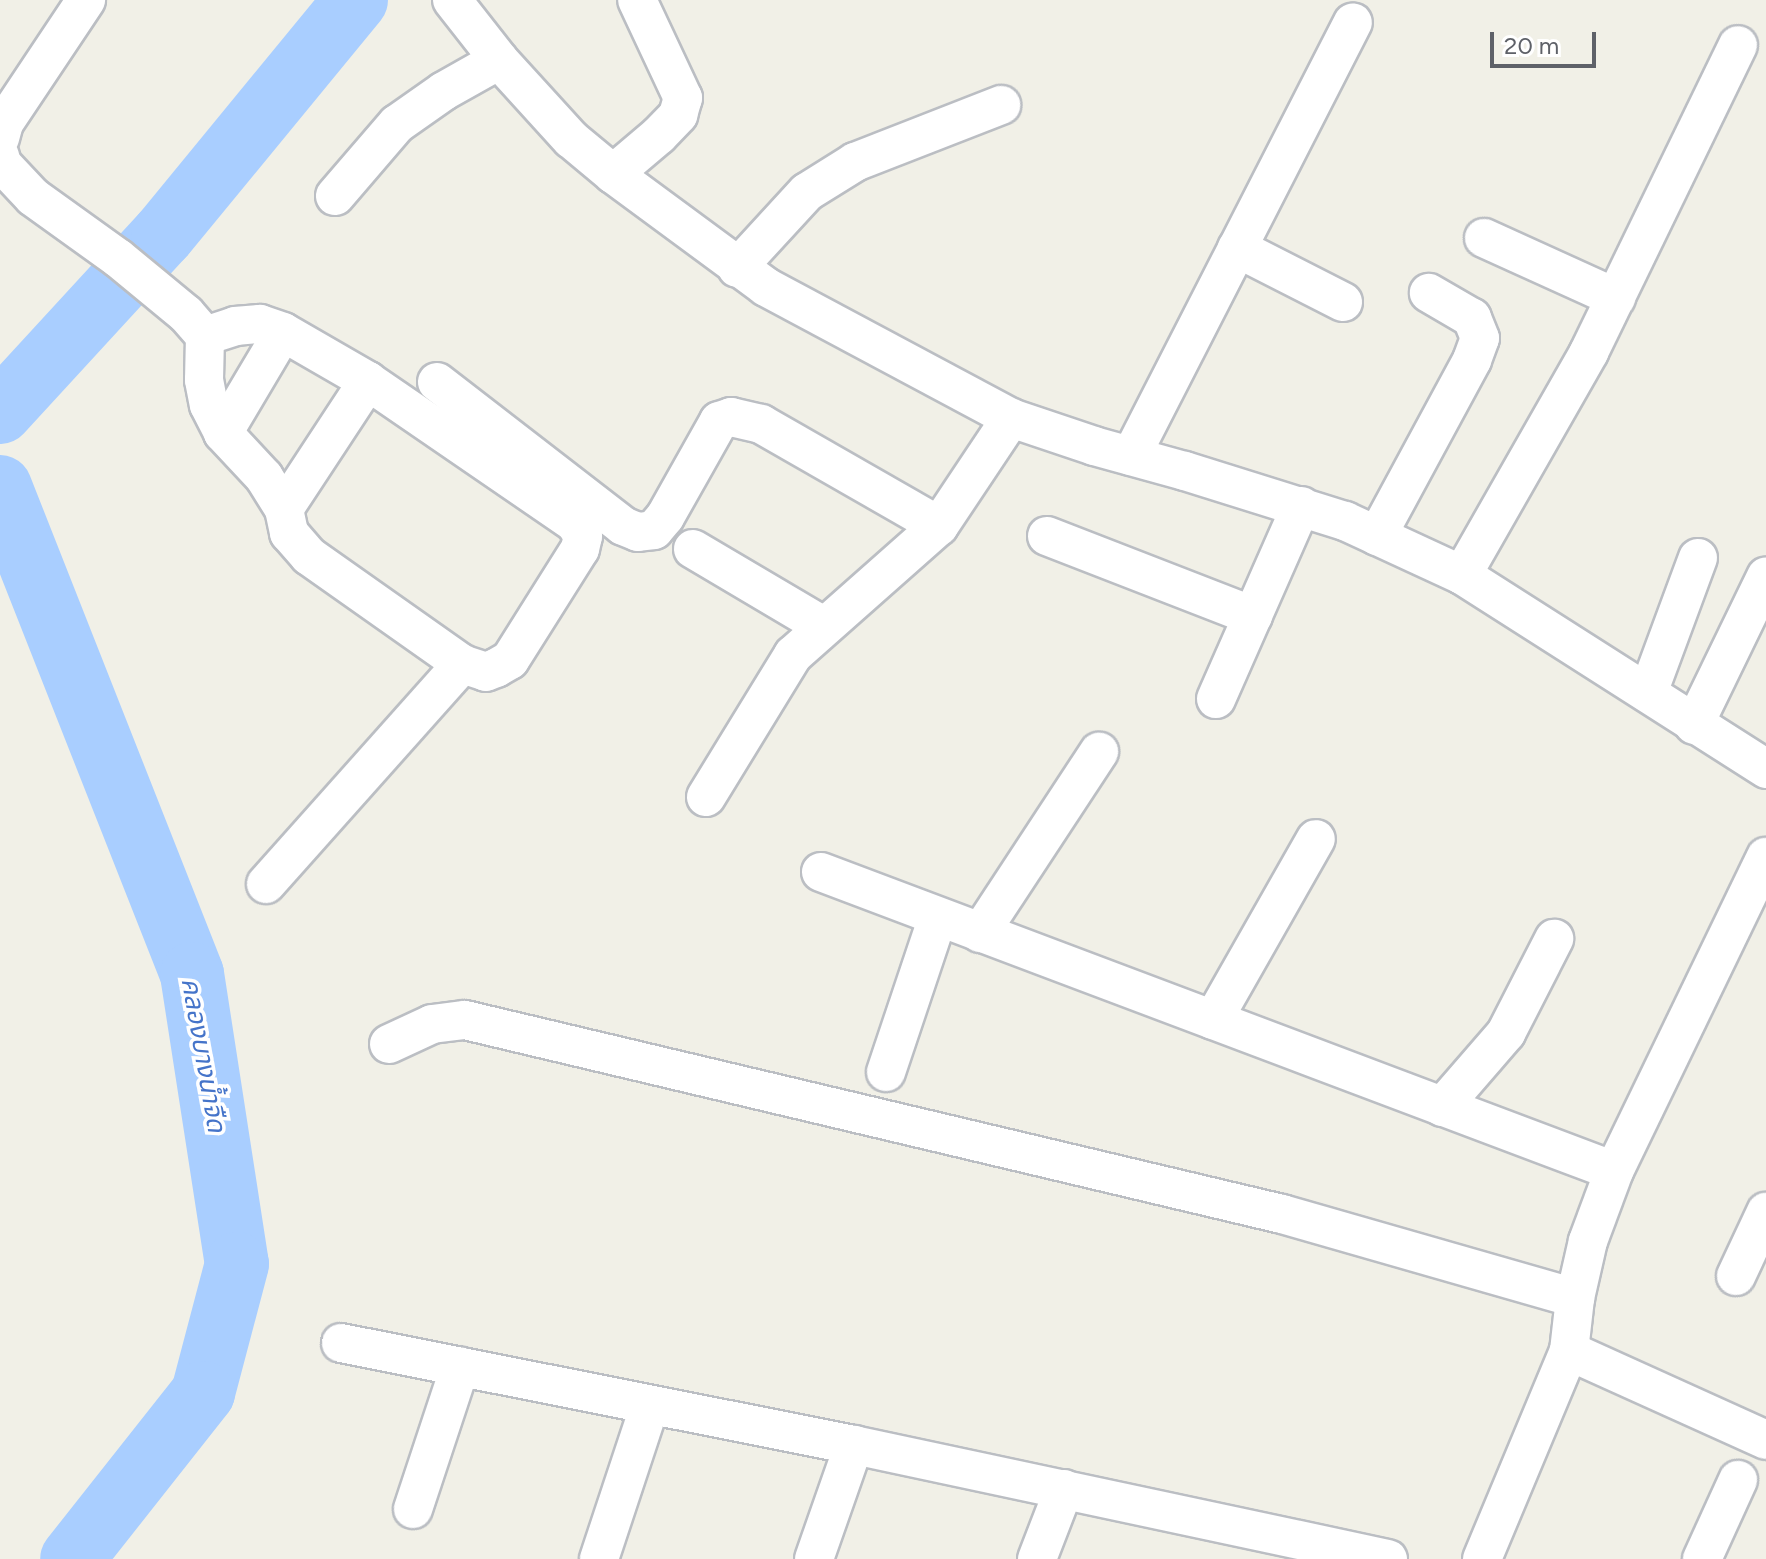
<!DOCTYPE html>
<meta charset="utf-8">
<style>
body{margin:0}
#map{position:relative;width:1766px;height:1559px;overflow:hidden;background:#f1f0e7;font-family:Figtree,"Noto Sans Thai",sans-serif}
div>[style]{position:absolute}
.river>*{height:64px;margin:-32px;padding:0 32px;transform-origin:32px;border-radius:32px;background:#a9ceff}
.roads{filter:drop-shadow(2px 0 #bbbec3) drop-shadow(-2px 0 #bbbec3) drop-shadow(0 2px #bbbec3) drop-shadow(0 -2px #bbbec3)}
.minor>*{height:38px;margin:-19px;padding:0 19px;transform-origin:19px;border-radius:19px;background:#fff}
span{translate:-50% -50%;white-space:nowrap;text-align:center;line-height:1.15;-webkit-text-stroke:7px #fff;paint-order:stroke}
.water-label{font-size:26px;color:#4574c9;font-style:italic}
.scale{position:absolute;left:1490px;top:32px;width:106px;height:36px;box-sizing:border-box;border:4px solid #5e6168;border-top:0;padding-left:10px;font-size:24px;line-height:28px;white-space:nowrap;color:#5e6168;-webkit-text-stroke:6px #fff;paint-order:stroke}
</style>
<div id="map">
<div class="river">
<div style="left:0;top:412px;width:241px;rotate:-47.4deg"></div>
<div style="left:163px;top:235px;width:304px;rotate:-50.6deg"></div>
<div style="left:0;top:487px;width:523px;rotate:68.48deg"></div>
<div style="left:192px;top:974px;width:293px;rotate:81.2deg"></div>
<div style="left:237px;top:1264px;width:133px;rotate:104.8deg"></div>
<div style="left:203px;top:1393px;width:211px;rotate:128.3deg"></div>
</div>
<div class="roads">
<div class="minor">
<div style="left:452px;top:0;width:76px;rotate:51.9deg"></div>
<div style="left:499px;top:60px;width:107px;rotate:47.7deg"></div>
<div style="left:571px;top:139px;width:55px;rotate:39.8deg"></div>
<div style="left:613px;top:174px;width:190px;rotate:36.4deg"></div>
<div style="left:766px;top:287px;width:278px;rotate:28.1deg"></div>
<div style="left:1011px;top:418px;width:88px;rotate:18.6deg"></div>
<div style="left:1094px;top:446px;width:94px;rotate:15.4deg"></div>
<div style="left:1185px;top:471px;width:168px;rotate:17.4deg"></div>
<div style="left:1345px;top:521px;width:129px;rotate:24.8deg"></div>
<div style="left:1462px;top:575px;width:361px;rotate:32.5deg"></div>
<div style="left:0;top:138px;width:16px;rotate:-75deg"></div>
<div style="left:4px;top:123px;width:148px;rotate:-56.3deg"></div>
<div style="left:0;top:156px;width:8px;rotate:76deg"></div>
<div style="left:2px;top:164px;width:45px;rotate:46.8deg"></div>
<div style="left:33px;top:197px;width:105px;rotate:35.7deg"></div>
<div style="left:118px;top:258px;width:88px;rotate:39.5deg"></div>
<div style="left:186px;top:314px;width:29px;rotate:49deg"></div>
<div style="left:205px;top:336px;width:44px;rotate:91.3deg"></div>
<div style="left:204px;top:380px;width:25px;rotate:79deg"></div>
<div style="left:209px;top:405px;width:31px;rotate:63deg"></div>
<div style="left:223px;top:433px;width:60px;rotate:47deg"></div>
<div style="left:264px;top:477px;width:38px;rotate:58deg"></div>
<div style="left:284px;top:509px;width:25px;rotate:78deg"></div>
<div style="left:289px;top:533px;width:30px;rotate:49deg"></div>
<div style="left:309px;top:556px;width:187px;rotate:35.2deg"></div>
<div style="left:462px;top:664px;width:25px;rotate:18deg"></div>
<div style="left:486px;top:672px;width:11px;rotate:-22deg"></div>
<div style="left:496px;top:668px;width:16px;rotate:-30deg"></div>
<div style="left:510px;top:660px;width:131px;rotate:-57.8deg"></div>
<div style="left:580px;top:549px;width:13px;rotate:-77deg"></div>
<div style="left:583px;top:536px;width:15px;rotate:-122deg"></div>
<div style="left:575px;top:523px;width:251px;rotate:-145.6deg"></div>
<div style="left:613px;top:174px;width:60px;rotate:-40.3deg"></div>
<div style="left:659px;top:135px;width:28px;rotate:-46deg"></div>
<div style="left:678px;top:115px;width:18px;rotate:-74deg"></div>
<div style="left:683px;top:98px;width:108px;rotate:-115.1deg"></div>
<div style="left:335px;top:196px;width:95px;rotate:-49.3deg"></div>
<div style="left:397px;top:124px;width:57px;rotate:-35.1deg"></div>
<div style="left:444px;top:91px;width:63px;rotate:-29.4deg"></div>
<div style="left:1484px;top:238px;width:145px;rotate:24.4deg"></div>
<div style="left:1237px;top:248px;width:119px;rotate:27deg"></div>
<div style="left:737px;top:268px;width:103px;rotate:-47.4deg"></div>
<div style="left:807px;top:192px;width:57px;rotate:-32deg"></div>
<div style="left:855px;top:162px;width:157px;rotate:-21.3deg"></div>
<div style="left:205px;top:336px;width:32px;rotate:-18deg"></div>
<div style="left:235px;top:326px;width:25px;rotate:-5deg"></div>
<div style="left:260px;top:324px;width:24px;rotate:19deg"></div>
<div style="left:283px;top:332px;width:98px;rotate:30deg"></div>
<div style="left:368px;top:381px;width:153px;rotate:123.3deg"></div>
<div style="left:437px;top:382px;width:235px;rotate:37.7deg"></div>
<div style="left:623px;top:526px;width:16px;rotate:22deg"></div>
<div style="left:638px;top:532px;width:16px;rotate:-7deg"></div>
<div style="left:654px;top:530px;width:17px;rotate:-50deg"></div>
<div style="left:665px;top:517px;width:110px;rotate:-60.6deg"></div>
<div style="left:719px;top:421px;width:13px;rotate:-18deg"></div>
<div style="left:731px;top:417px;width:31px;rotate:13deg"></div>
<div style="left:761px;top:424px;width:205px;rotate:29.8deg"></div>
<div style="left:223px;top:433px;width:117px;rotate:-59.3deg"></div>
<div style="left:1131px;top:456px;width:487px;rotate:-62.9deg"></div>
<div style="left:1047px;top:536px;width:221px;rotate:21.2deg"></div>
<div style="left:1377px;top:536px;width:200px;rotate:-61.6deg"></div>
<div style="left:1472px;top:360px;width:23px;rotate:-70deg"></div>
<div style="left:1480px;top:338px;width:22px;rotate:-112deg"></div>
<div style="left:1472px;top:318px;width:50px;rotate:-149.8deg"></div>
<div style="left:693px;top:549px;width:151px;rotate:30.6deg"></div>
<div style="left:1462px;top:575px;width:257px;rotate:-60.3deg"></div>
<div style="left:1589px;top:352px;width:341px;rotate:-64.1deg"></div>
<div style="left:1648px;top:693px;width:144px;rotate:-69.7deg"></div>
<div style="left:1216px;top:699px;width:211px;rotate:-66.2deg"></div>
<div style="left:1694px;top:725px;width:165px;rotate:-64.1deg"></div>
<div style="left:706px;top:797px;width:167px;rotate:-58.5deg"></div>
<div style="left:793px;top:655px;width:195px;rotate:-41.5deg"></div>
<div style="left:939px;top:526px;width:130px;rotate:-56.3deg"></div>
<div style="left:821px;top:872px;width:847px;rotate:20.66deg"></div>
<div style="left:266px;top:884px;width:295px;rotate:-48.3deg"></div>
<div style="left:980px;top:933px;width:217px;rotate:-56.7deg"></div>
<div style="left:1213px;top:1020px;width:208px;rotate:-60.4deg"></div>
<div style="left:389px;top:1044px;width:47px;rotate:-24.9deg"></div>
<div style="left:432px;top:1024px;width:33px;rotate:-7deg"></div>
<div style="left:465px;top:1020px;width:840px;rotate:13.36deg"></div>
<div style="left:1282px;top:1214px;width:305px;rotate:16deg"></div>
<div style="left:886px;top:1072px;width:163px;rotate:-71.5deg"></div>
<div style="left:1442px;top:1107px;width:98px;rotate:-49.1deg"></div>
<div style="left:1506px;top:1033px;width:106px;rotate:-62.9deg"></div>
<div style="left:1736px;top:1276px;width:71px;rotate:-64.9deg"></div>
<div style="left:341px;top:1343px;width:523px;rotate:11.25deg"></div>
<div style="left:854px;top:1445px;width:546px;rotate:12.05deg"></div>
<div style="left:1569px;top:1351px;width:216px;rotate:24.3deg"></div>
<div style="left:413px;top:1509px;width:150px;rotate:-71.7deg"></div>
<div style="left:599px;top:1559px;width:162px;rotate:-71.7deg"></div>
<div style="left:814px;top:1559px;width:121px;rotate:-70.7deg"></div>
<div style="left:1037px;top:1559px;width:75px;rotate:-68.9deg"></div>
<div style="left:1482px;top:1559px;width:225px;rotate:-67.3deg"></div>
<div style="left:1569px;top:1351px;width:53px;rotate:-83.5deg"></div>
<div style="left:1575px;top:1298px;width:58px;rotate:-77.2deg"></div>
<div style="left:1588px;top:1241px;width:75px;rotate:-69.6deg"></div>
<div style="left:1614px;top:1171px;width:349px;rotate:-64.2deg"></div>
<div style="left:1702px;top:1559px;width:87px;rotate:-65.5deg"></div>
</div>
</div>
<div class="water-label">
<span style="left:203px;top:1055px;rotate:80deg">คลองบางน้ำจืด</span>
</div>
<div class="scale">20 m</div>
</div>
